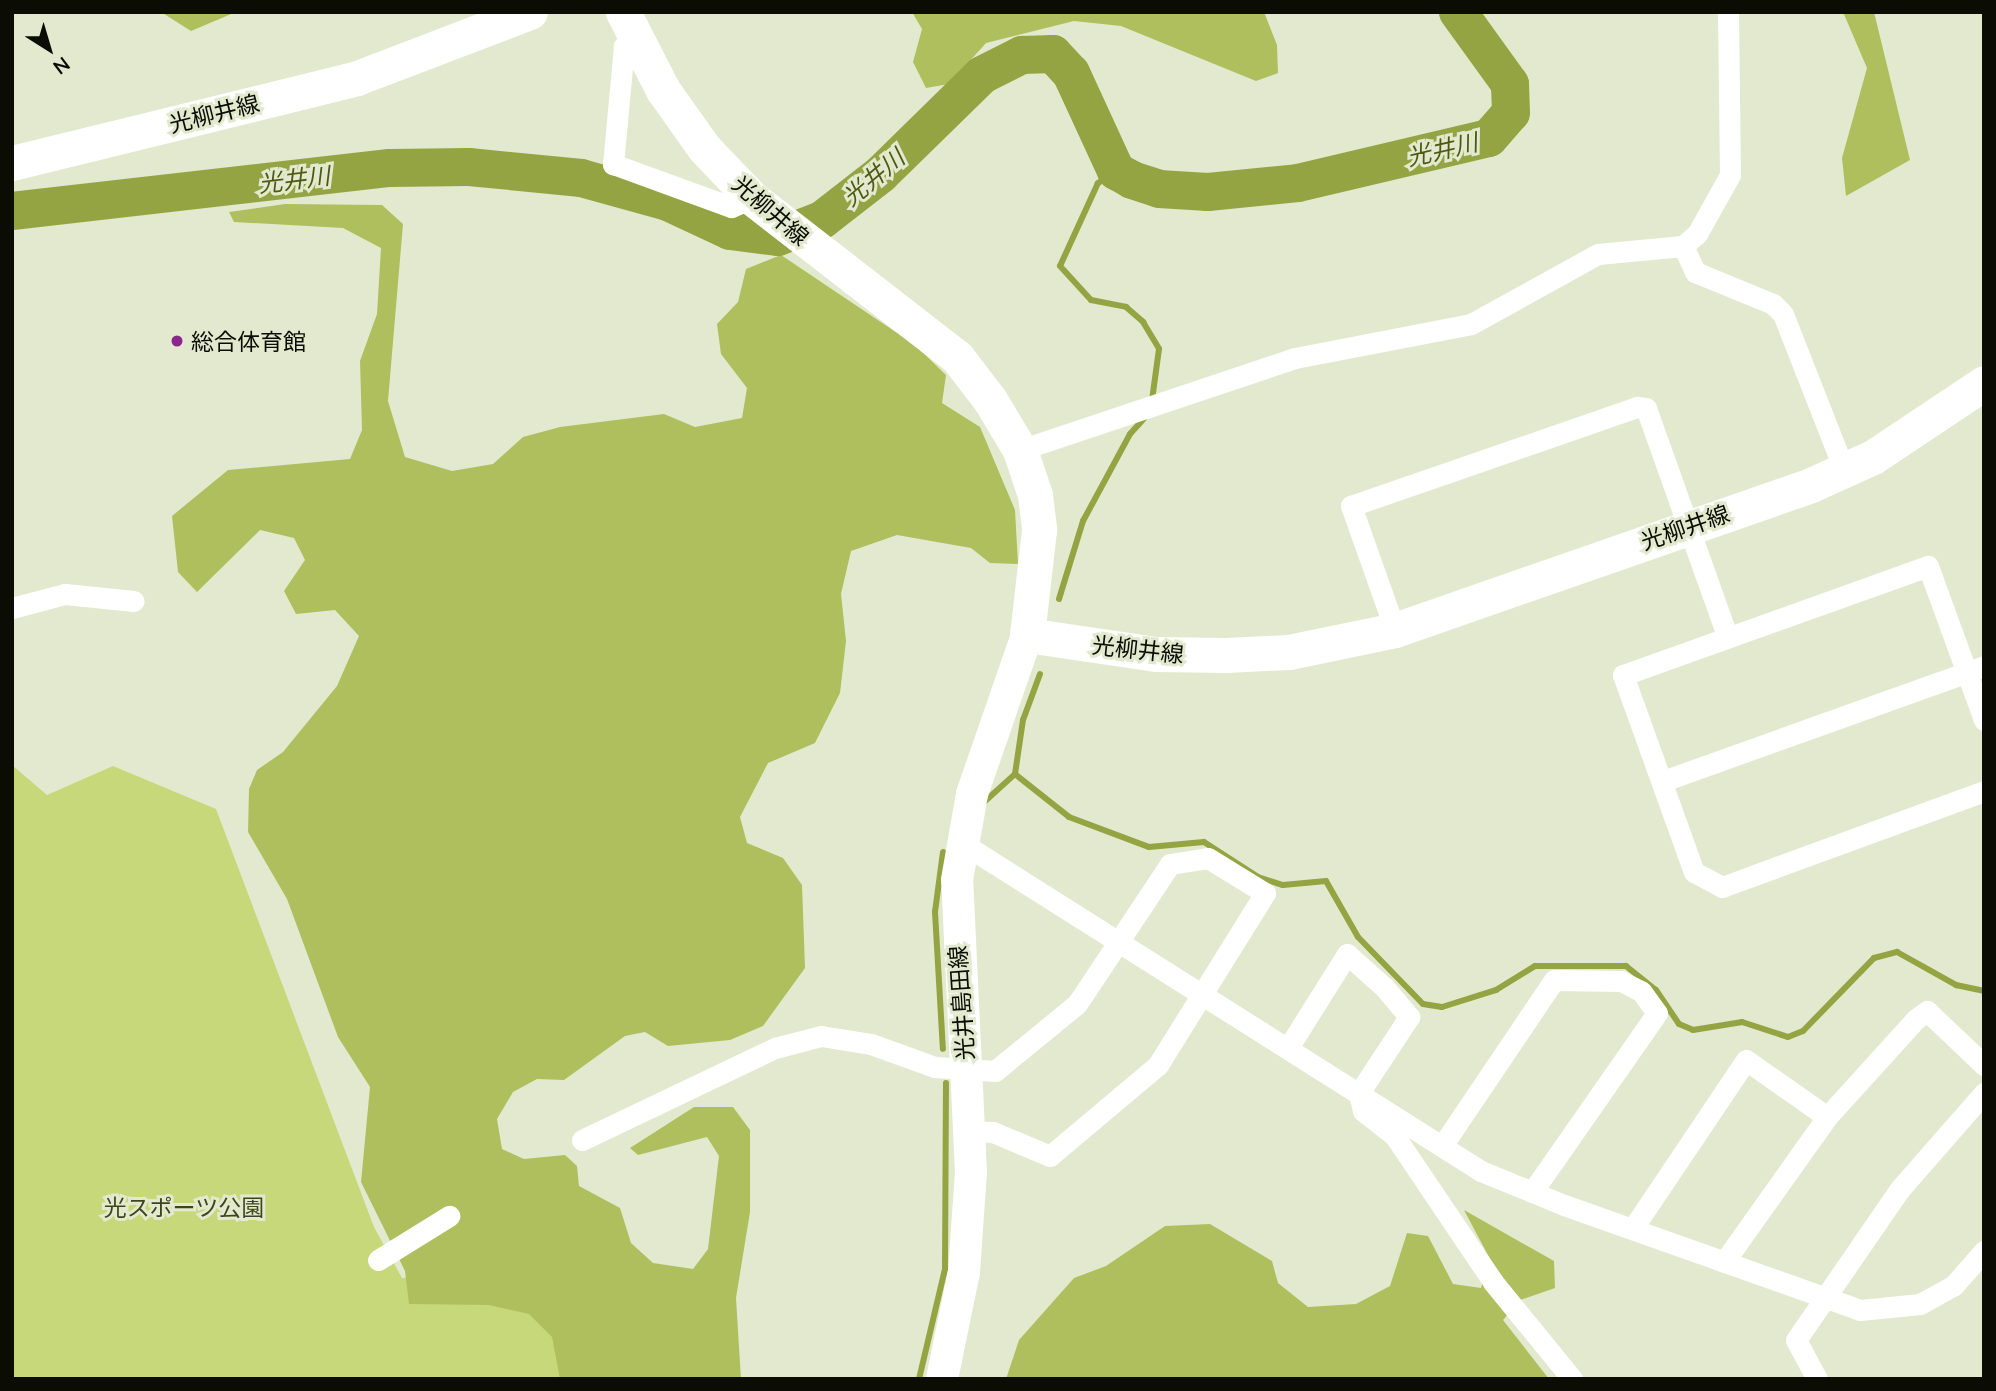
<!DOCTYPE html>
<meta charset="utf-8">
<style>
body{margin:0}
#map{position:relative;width:1996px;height:1391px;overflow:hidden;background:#e3e9ce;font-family:Lato,"Noto Sans JP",sans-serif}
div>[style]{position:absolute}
.green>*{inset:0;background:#c7d87a}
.forest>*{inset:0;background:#afbf5e}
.stream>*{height:6px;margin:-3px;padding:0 3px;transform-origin:3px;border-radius:3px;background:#95a442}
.river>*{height:38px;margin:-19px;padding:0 19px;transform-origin:19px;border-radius:19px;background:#95a442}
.minor>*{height:21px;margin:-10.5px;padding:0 10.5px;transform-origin:10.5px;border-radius:10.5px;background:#fff}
.secondary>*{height:32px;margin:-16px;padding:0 16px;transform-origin:16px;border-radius:16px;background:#fff}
.primary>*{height:35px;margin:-17.5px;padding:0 17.5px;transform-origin:17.5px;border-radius:17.5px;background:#fff}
.dots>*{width:19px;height:19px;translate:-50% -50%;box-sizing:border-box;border:4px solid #e3e9ce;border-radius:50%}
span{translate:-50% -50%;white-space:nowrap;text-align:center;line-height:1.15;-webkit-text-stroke:6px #e3e9ce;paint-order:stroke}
.street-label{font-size:23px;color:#0b0d05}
.poi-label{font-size:23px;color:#0b0d05}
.left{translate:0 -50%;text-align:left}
.park-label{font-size:23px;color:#3e451c}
.water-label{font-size:24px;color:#505912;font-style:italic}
.frame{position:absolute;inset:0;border:14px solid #0b0d05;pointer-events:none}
.north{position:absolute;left:14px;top:14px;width:70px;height:70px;-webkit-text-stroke:5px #e3e9ce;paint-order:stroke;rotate:143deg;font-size:19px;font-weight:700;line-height:28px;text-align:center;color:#0b0d05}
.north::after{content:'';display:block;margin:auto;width:24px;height:32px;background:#0b0d05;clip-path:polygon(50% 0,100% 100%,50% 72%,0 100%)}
</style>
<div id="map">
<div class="green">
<div style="clip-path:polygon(12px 765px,47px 795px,113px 766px,216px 809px,374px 1227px,402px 1278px,531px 1270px,592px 1379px,12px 1379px)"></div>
</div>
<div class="forest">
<div style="clip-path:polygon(161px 12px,236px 12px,191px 31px)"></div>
<div style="clip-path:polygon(912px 12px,1264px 12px,1277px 45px,1278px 73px,1256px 81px,1121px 26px,1074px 21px,986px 43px,949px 84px,926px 88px,913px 62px,922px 29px)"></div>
<div style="clip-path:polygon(1843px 12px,1874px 12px,1910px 160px,1846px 196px,1842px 158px,1867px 68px)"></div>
<div style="clip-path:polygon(285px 204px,382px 205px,403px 224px,388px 401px,405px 457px,452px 471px,493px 464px,523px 437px,560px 427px,664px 414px,695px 427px,742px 418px,747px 388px,721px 354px,717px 324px,738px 302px,746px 269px,781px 255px,915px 345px,946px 375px,942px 403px,980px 427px,1015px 510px,1018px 564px,990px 563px,971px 548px,897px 535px,851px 551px,841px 594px,846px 641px,840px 693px,815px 743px,768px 763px,740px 817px,747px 843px,783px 858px,802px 885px,805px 968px,763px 1026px,730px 1040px,668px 1046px,645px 1032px,625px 1036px,564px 1080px,537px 1079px,513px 1092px,497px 1119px,502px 1149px,524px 1159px,565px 1155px,577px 1166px,579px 1186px,620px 1208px,631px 1243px,653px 1263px,693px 1269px,708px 1249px,719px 1156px,707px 1137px,638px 1155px,630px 1148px,694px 1107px,733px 1107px,750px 1130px,750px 1212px,736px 1298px,741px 1379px,560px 1379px,552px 1337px,529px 1314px,489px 1305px,409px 1304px,405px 1271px,361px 1182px,370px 1087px,338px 1037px,287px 899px,248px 832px,249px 789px,257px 770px,283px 752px,337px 686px,359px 636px,335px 610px,296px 614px,284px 591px,305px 560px,294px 538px,260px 530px,197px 592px,178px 572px,172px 516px,228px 470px,350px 459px,362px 430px,360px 361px,377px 314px,381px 248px,343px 228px,234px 222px,229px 212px)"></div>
<div style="clip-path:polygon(1464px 1210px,1554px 1261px,1555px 1288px,1520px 1300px,1503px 1320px,1549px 1379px,1006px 1379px,1019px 1340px,1074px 1278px,1106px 1266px,1165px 1226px,1210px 1224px,1272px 1261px,1278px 1283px,1308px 1307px,1356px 1304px,1390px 1286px,1407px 1233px,1428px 1236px,1453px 1284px,1481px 1288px,1490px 1259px)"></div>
</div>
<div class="stream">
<div style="left:1116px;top:171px;width:22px;rotate:146deg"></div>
<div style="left:1098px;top:183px;width:91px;rotate:114.6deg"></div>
<div style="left:1060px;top:266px;width:46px;rotate:47.6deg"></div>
<div style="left:1091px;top:300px;width:36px;rotate:11deg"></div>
<div style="left:1126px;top:307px;width:23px;rotate:41deg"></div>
<div style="left:1143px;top:322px;width:31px;rotate:59deg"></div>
<div style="left:1159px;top:349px;width:51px;rotate:97.8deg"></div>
<div style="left:1059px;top:599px;width:82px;rotate:-72.9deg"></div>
<div style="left:1083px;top:521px;width:99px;rotate:-61.6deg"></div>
<div style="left:1130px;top:434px;width:27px;rotate:-48deg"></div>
<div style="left:1015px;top:774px;width:69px;rotate:38.5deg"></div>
<div style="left:1069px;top:817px;width:85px;rotate:20.6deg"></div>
<div style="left:1149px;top:847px;width:55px;rotate:-5.2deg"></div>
<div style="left:1204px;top:842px;width:64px;rotate:32.9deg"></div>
<div style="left:1258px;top:877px;width:26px;rotate:18deg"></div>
<div style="left:1283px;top:885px;width:43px;rotate:-5.3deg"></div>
<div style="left:1326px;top:881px;width:64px;rotate:60.3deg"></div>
<div style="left:1358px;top:937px;width:93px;rotate:45.9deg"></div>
<div style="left:1423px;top:1004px;width:19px;rotate:9deg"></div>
<div style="left:1442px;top:1007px;width:57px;rotate:-17.5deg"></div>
<div style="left:1496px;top:990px;width:46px;rotate:-31.6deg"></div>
<div style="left:1535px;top:966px;width:91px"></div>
<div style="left:1626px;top:966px;width:38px;rotate:39deg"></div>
<div style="left:1656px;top:990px;width:41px;rotate:55.9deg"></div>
<div style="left:1679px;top:1024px;width:15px;rotate:23deg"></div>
<div style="left:1693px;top:1030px;width:50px;rotate:-9.3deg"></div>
<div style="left:1742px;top:1022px;width:48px;rotate:18.1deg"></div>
<div style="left:1788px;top:1037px;width:16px;rotate:-22deg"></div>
<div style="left:1803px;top:1031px;width:102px;rotate:-45.8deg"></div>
<div style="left:1874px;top:958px;width:24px;rotate:-15deg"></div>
<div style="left:1897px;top:952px;width:68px;rotate:29.2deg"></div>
<div style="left:1956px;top:985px;width:29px;rotate:12deg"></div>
<div style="left:983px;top:803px;width:43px;rotate:-42.2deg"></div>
<div style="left:1015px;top:774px;width:55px;rotate:-81.6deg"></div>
<div style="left:1023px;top:720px;width:49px;rotate:-69.7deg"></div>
<div style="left:943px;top:852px;width:61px;rotate:97.6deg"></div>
<div style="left:935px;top:912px;width:137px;rotate:86.7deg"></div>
<div style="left:919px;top:1379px;width:113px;rotate:-76.7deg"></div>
<div style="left:945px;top:1269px;width:186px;rotate:-89.7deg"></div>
</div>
<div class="river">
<div style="left:12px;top:211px;width:380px;rotate:-6.5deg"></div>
<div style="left:390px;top:168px;width:79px;rotate:-0.7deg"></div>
<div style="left:469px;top:167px;width:113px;rotate:5.6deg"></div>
<div style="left:581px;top:178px;width:90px;rotate:15.4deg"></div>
<div style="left:668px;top:202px;width:68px;rotate:25.1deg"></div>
<div style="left:730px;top:231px;width:48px;rotate:7.1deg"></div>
<div style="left:778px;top:237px;width:47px;rotate:-21.1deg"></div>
<div style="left:822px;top:220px;width:75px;rotate:-37.9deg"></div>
<div style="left:881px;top:174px;width:141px;rotate:-44.4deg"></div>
<div style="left:982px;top:75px;width:45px;rotate:-26.6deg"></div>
<div style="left:1022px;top:55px;width:31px;rotate:-2deg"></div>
<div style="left:1053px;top:54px;width:26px;rotate:47deg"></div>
<div style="left:1071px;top:73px;width:108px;rotate:65.3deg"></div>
<div style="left:1116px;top:171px;width:18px;rotate:29deg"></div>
<div style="left:1132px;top:180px;width:28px;rotate:18deg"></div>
<div style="left:1159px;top:189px;width:49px;rotate:3.5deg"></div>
<div style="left:1208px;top:192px;width:90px;rotate:-5.7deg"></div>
<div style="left:1298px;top:183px;width:196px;rotate:-13.3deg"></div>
<div style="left:1489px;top:138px;width:33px;rotate:-49deg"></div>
<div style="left:1511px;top:113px;width:29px;rotate:-92deg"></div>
<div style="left:1510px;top:84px;width:89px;rotate:-125.8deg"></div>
</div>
<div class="minor">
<div style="left:634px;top:34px;width:16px;rotate:130deg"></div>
<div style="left:624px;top:46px;width:119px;rotate:95.3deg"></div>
<div style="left:613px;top:164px;width:126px;rotate:20deg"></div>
<div style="left:731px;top:207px;width:23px;rotate:-23deg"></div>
<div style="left:1683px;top:246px;width:29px;rotate:65deg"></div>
<div style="left:1695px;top:272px;width:84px;rotate:22.3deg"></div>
<div style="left:1773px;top:304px;width:14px;rotate:45deg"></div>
<div style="left:1783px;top:314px;width:168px;rotate:68.6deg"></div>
<div style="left:1020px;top:450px;width:290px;rotate:-18.5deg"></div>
<div style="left:1295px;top:358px;width:179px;rotate:-10.9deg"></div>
<div style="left:1471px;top:324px;width:145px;rotate:-28.9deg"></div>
<div style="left:1598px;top:254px;width:85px;rotate:-5.4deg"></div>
<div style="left:1683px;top:246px;width:18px;rotate:-41deg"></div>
<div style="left:1697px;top:234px;width:68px;rotate:-60.8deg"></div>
<div style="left:1730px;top:175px;width:163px;rotate:-90.7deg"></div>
<div style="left:12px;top:608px;width:55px;rotate:-14.8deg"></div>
<div style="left:65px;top:594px;width:69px;rotate:5.8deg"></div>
<div style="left:1395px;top:630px;width:132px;rotate:-109.5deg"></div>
<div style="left:1351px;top:506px;width:303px;rotate:-19.1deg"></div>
<div style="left:1637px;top:407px;width:9px;rotate:6deg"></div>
<div style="left:1646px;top:408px;width:239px;rotate:70.4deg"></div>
<div style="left:1984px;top:720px;width:164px;rotate:-110deg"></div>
<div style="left:1928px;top:566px;width:324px;rotate:160.3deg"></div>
<div style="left:1623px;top:675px;width:209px;rotate:70.2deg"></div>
<div style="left:1694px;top:872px;width:32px;rotate:28deg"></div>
<div style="left:1722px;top:887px;width:279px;rotate:-20.1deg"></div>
<div style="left:1663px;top:781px;width:341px;rotate:-19.7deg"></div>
<div style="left:962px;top:843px;width:614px;rotate:32.29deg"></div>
<div style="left:1481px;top:1171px;width:90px;rotate:22.3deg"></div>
<div style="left:1564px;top:1205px;width:314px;rotate:19.5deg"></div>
<div style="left:1860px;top:1310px;width:60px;rotate:-5.7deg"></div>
<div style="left:1920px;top:1304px;width:38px;rotate:-29deg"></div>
<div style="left:1953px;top:1286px;width:47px;rotate:-48.5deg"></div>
<div style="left:1288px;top:1048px;width:111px;rotate:-57.9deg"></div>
<div style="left:1347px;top:954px;width:51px;rotate:41.8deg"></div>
<div style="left:1385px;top:988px;width:38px;rotate:50deg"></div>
<div style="left:1409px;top:1017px;width:91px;rotate:123.3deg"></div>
<div style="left:1359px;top:1093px;width:18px;rotate:77deg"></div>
<div style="left:1363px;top:1111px;width:39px;rotate:38deg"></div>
<div style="left:1394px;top:1135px;width:177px;rotate:56deg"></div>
<div style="left:1493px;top:1282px;width:125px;rotate:50.8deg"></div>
<div style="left:582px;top:1140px;width:214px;rotate:-25.5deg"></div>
<div style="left:775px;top:1048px;width:48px;rotate:-14.6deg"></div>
<div style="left:821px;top:1036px;width:51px;rotate:9.1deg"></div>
<div style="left:871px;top:1044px;width:68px;rotate:19.8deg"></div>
<div style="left:935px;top:1067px;width:60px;rotate:3.8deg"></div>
<div style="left:995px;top:1071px;width:106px;rotate:-39.3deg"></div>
<div style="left:1077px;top:1004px;width:168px;rotate:-56.4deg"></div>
<div style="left:1170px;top:864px;width:38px;rotate:-9deg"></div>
<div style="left:1208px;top:858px;width:67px;rotate:31.6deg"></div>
<div style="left:1265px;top:893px;width:203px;rotate:121.9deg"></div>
<div style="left:1158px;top:1065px;width:141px;rotate:139.9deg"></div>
<div style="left:1050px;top:1156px;width:62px;rotate:-157.2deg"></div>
<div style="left:993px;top:1132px;width:24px;rotate:-178deg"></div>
<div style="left:1442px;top:1146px;width:200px;rotate:-56deg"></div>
<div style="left:1554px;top:980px;width:67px;rotate:0.9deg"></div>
<div style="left:1621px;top:981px;width:22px;rotate:27deg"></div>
<div style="left:1641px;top:991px;width:27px;rotate:54deg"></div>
<div style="left:1657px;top:1013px;width:218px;rotate:124.9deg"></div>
<div style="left:1633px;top:1228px;width:202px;rotate:-56.1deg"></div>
<div style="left:1746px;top:1060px;width:99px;rotate:35.1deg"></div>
<div style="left:378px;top:1260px;width:84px;rotate:-31.8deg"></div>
<div style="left:1724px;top:1262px;width:178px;rotate:-54.6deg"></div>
<div style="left:1827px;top:1117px;width:132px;rotate:-47.8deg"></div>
<div style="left:1916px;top:1019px;width:14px;rotate:-36deg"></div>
<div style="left:1927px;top:1011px;width:79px;rotate:43.5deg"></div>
<div style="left:1817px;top:1379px;width:44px;rotate:-118.3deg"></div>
<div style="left:1796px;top:1340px;width:182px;rotate:-55.5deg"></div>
<div style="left:1899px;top:1190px;width:129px;rotate:-48.8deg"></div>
</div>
<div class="secondary">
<div style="left:942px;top:1379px;width:109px;rotate:-78.4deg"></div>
<div style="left:964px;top:1272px;width:99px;rotate:-86deg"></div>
<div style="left:971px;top:1173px;width:293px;rotate:-92.7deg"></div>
<div style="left:957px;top:880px;width:87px;rotate:-80.1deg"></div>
<div style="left:972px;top:794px;width:168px;rotate:-70.9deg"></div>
</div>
<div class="primary">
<div style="left:623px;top:12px;width:88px;rotate:62.9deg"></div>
<div style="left:663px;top:90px;width:71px;rotate:54.7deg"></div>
<div style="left:704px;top:148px;width:69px;rotate:46.2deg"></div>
<div style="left:752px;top:198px;width:259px;rotate:37.8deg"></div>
<div style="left:957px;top:357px;width:54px;rotate:52.5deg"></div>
<div style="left:990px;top:400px;width:58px;rotate:59deg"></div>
<div style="left:1020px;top:450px;width:47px;rotate:71.6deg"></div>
<div style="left:1035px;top:495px;width:35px;rotate:83deg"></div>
<div style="left:1039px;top:530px;width:106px;rotate:96.5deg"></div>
<div style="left:1027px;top:635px;width:130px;rotate:8.4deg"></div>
<div style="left:1156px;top:654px;width:70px;rotate:0.8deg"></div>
<div style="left:1226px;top:655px;width:63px;rotate:-2.7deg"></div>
<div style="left:1289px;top:652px;width:108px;rotate:-11.7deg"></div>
<div style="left:1395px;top:630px;width:441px;rotate:-19.2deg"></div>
<div style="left:1811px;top:485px;width:68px;rotate:-24.3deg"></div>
<div style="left:1873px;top:457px;width:133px;rotate:-33.7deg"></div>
<div style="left:12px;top:163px;width:355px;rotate:-13.8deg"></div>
<div style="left:357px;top:78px;width:185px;rotate:-20.9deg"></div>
</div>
<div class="dots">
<div style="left:177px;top:341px;background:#8b268d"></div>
</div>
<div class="street-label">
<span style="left:214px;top:113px;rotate:-14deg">光柳井線</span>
<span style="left:771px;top:210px;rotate:41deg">光柳井線</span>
<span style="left:1685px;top:527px;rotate:-19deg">光柳井線</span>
<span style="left:1138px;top:649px;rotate:6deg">光柳井線</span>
<span style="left:961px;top:1003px;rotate:-94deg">光井島田線</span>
</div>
<div class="poi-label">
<span class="left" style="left:191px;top:341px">総合体育館</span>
</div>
<div class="park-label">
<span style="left:184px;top:1207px">光スポーツ公園</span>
</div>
<div class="water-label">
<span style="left:1442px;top:149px;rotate:-13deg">光井川</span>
<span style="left:873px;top:177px;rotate:-40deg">光井川</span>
<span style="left:294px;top:179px;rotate:-7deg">光井川</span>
</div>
<div class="frame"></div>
<div class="north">N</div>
</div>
